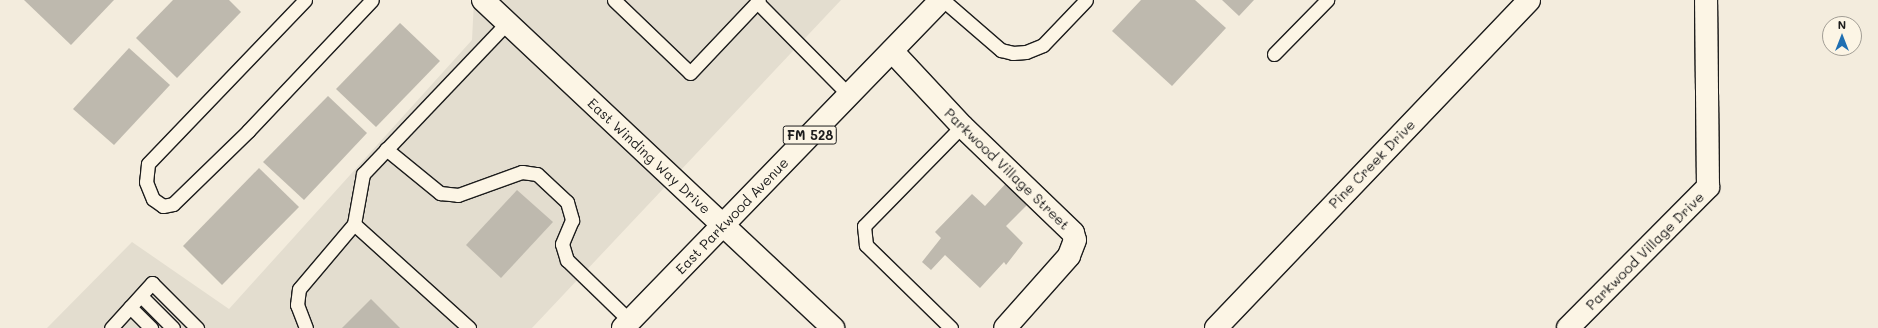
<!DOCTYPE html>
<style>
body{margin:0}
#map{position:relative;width:1878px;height:328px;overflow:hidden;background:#f3ecdd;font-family:Mali,sans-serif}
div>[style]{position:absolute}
.built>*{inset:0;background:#e3ddcf}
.building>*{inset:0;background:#beb9ae}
.roads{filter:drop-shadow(1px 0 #1c1c1c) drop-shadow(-1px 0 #1c1c1c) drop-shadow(0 1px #1c1c1c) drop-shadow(0 -1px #1c1c1c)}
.service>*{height:13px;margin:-6.5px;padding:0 6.5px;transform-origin:6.5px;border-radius:6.5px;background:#fcf5e5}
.minor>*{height:22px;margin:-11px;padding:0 11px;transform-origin:11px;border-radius:11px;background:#fcf5e5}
.tertiary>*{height:22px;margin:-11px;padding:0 11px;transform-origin:11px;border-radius:11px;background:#fcf5e5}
.primary>*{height:22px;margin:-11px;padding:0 11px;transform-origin:11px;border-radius:11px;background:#fcf5e5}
span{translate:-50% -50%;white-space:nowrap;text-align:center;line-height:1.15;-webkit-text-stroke:3px #fcf5e5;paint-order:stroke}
.shield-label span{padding:1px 3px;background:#fcf5e5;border:1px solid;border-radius:3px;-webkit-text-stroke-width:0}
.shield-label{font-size:13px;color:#1c1c1c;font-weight:700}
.street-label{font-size:14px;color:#1c1c1c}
.north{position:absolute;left:1822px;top:16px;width:40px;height:40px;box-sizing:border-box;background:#fcf5e5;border:1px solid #a29e95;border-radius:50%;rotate:0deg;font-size:11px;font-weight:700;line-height:16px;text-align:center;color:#1c1c1c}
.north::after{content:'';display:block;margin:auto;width:14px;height:18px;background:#1f6fb2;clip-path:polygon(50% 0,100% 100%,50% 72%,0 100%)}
</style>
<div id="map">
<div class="built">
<div style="clip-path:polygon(474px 0,841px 0,532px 328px,47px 328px,132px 242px,229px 309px,472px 40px)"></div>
</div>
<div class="building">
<div style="clip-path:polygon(24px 0,114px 0,71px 45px)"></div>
<div style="clip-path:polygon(173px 0,229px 0,241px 12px,177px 78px,136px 38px)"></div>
<div style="clip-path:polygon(1141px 0,1195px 0,1226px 28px,1172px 86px,1112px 31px)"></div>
<div style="clip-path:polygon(1222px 0,1254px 0,1239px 16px)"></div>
<div style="clip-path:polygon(400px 23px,440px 61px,376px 127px,336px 89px)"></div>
<div style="clip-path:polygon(129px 48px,170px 85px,114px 145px,73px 109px)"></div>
<div style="clip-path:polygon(328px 96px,367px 133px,304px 200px,263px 162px)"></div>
<div style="clip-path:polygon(259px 168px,299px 207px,222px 285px,183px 246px)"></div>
<div style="clip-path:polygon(1010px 179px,1032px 200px,1006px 226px,1023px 243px,1006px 265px,1004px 262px,980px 288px,945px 255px,931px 270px,922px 262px,941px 238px,935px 232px,972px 194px,985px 206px)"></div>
<div style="clip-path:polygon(517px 190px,553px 222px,501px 278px,466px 245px)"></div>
<div style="clip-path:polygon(371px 299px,400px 328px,342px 328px)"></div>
</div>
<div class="roads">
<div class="service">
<div style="left:305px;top:0;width:227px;rotate:133.8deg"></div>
<div style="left:148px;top:164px;width:18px;rotate:96deg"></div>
<div style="left:146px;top:182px;width:18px;rotate:68deg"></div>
<div style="left:153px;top:199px;width:12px;rotate:35deg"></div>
<div style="left:163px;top:206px;width:10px;rotate:-11deg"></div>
<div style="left:173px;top:204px;width:105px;rotate:-44.2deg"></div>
<div style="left:248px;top:131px;width:180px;rotate:-46.6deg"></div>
<div style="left:614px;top:0;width:105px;rotate:43.8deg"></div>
<div style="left:690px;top:73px;width:100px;rotate:-46.6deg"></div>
<div style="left:943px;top:0;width:77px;rotate:40.8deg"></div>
<div style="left:1001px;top:50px;width:12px;rotate:14deg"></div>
<div style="left:1013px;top:53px;width:13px;rotate:-4deg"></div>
<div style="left:1026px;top:52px;width:18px;rotate:-22deg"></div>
<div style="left:1043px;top:45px;width:62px;rotate:-46.3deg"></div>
<div style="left:757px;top:2px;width:131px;rotate:45.3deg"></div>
<div style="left:1274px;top:54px;width:76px;rotate:-45.5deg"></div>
<div style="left:386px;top:149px;width:70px;rotate:39.2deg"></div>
<div style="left:440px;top:193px;width:18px;rotate:6deg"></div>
<div style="left:458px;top:195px;width:68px;rotate:-19.8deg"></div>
<div style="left:522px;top:172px;width:15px;rotate:8deg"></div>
<div style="left:537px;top:174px;width:41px;rotate:43deg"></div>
<div style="left:567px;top:202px;width:19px;rotate:74deg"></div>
<div style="left:572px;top:220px;width:26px;rotate:113deg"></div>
<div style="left:562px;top:244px;width:17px;rotate:73deg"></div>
<div style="left:567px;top:260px;width:88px;rotate:44.1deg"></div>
<div style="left:354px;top:224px;width:155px;rotate:42.1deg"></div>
<div style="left:141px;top:296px;width:45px;rotate:45deg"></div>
<div style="left:130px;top:307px;width:30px;rotate:45deg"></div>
<div style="left:111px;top:328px;width:61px;rotate:-47.7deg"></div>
<div style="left:152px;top:283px;width:64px;rotate:45deg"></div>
<div style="left:306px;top:328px;width:25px;rotate:-111deg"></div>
<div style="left:297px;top:305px;width:16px;rotate:-83deg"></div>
<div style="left:299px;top:289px;width:85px;rotate:-49.8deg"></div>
<div style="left:354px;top:224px;width:51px;rotate:-79.8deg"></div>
<div style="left:363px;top:174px;width:209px;rotate:-46.4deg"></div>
<div style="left:951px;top:328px;width:119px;rotate:-135.7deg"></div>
<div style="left:866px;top:245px;width:19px;rotate:-96deg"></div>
<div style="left:864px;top:226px;width:140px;rotate:-45.6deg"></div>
</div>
<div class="minor">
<div style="left:892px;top:51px;width:103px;rotate:47deg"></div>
<div style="left:962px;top:126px;width:154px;rotate:43.9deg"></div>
<div style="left:1073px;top:233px;width:7px;rotate:74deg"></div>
<div style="left:1075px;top:240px;width:17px;rotate:111deg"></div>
<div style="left:1069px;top:256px;width:96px;rotate:131.6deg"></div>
<div style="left:723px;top:225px;width:151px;rotate:43.1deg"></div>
<div style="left:1216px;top:328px;width:453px;rotate:-46.3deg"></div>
<div style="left:1568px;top:328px;width:199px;rotate:-45.2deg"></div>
<div style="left:1708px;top:187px;width:187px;rotate:-90.6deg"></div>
</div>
<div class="tertiary">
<div style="left:483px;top:0;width:329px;rotate:43.2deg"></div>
</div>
<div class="primary">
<div style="left:623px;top:328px;width:457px;rotate:-45.9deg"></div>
</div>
</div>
<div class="shield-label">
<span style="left:810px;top:135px">FM 528</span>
</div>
<div class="street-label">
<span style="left:649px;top:156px;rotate:43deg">East Winding Way Drive</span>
<span style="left:1372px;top:164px;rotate:-46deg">Pine Creek Drive</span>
<span style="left:1007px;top:169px;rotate:44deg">Parkwood Village Street</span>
<span style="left:732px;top:216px;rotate:-46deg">East Parkwood Avenue</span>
<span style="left:1645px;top:251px;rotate:-45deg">Parkwood Village Drive</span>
</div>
<div class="north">N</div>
</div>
